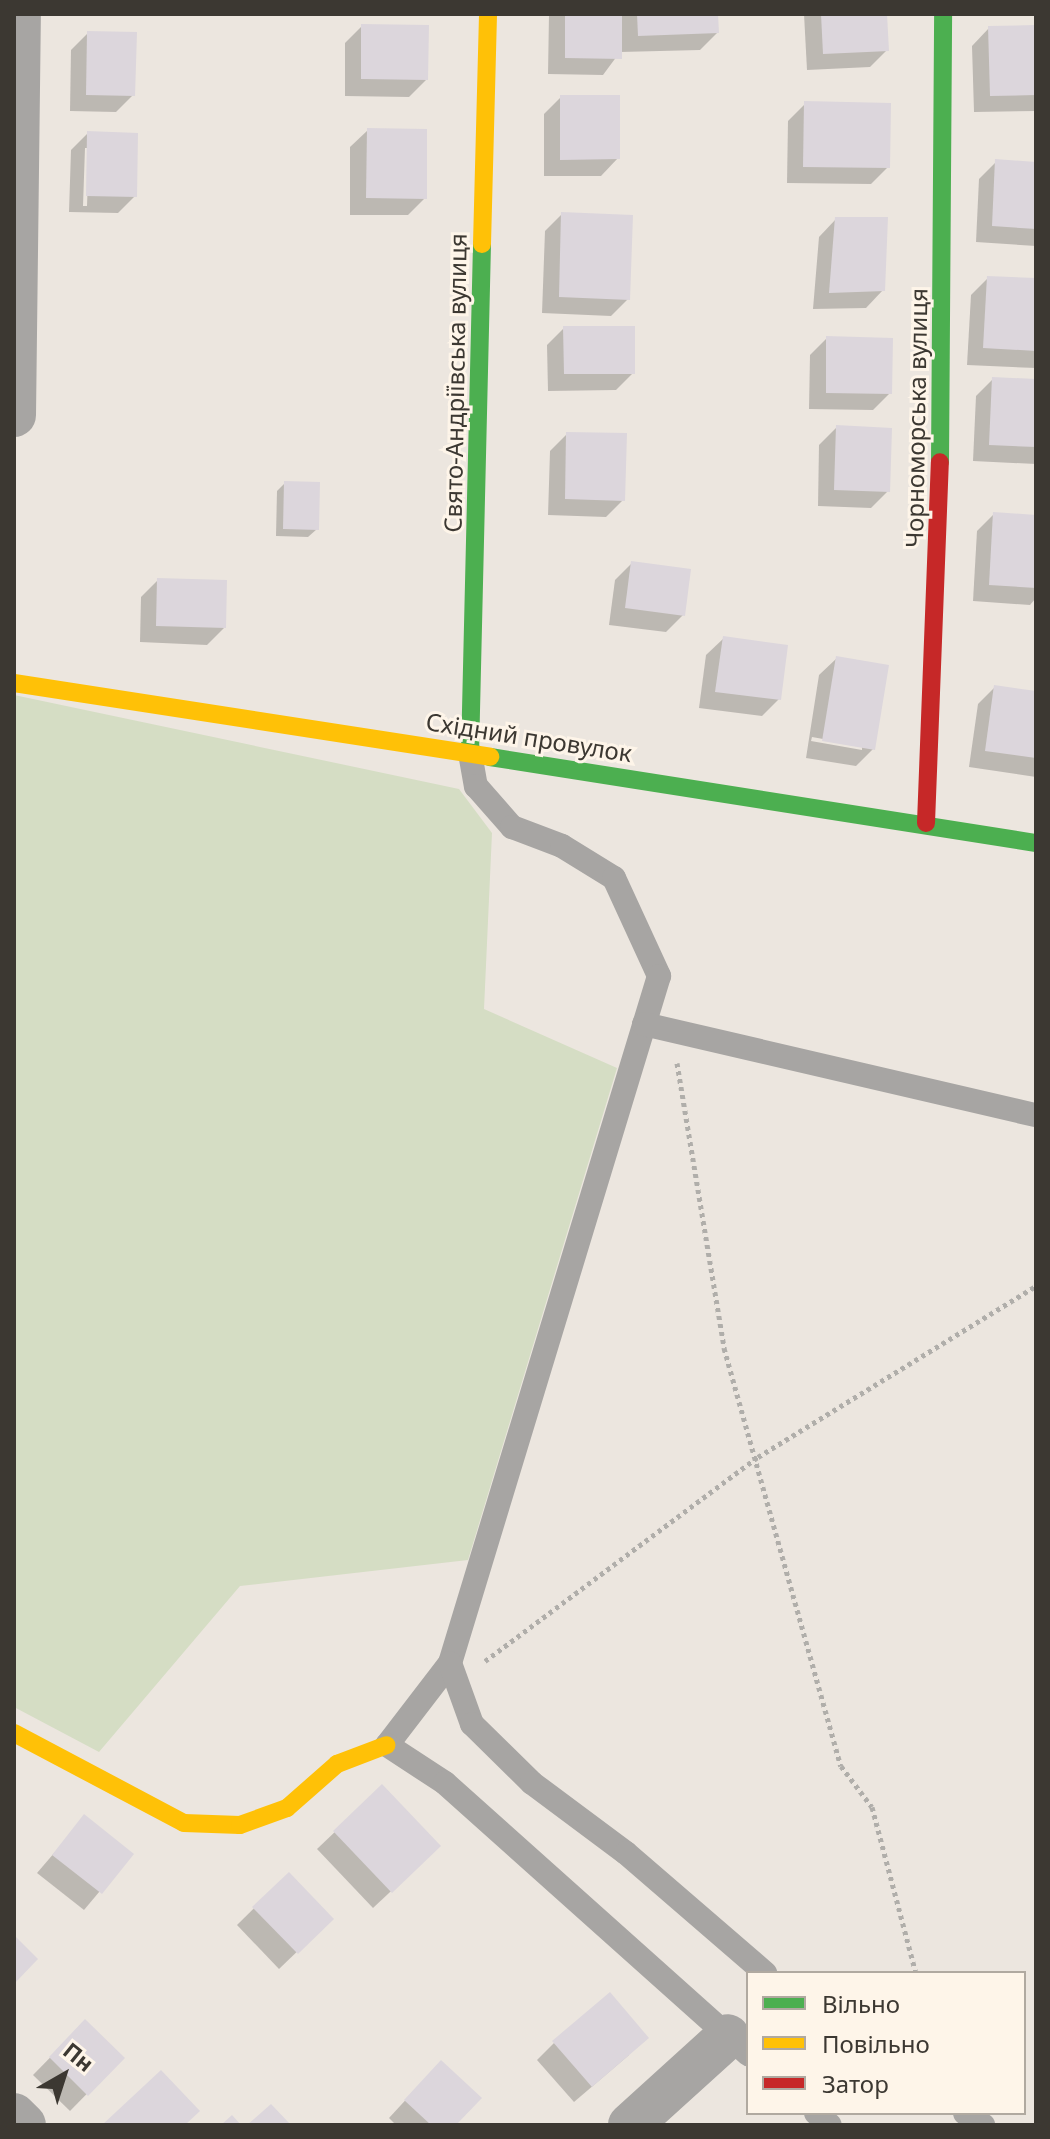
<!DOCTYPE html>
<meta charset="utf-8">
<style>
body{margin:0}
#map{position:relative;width:1050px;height:2139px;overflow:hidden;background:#ece6df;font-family:"Noto Sans",sans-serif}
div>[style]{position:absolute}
.green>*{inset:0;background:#d5ddc4}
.shadow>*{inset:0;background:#0003}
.building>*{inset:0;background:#dcd6dc}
.path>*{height:5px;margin-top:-2.5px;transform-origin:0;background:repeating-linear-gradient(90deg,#b0aeaa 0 4px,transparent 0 8px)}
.lane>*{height:24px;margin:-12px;padding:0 12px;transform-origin:12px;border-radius:12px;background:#a7a5a3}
.street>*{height:44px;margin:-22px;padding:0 22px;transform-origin:22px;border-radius:22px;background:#a7a5a3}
.fast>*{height:18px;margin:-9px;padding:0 9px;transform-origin:9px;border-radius:9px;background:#4caf50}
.slow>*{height:18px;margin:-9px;padding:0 9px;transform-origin:9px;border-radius:9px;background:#ffc107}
.jam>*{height:18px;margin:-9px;padding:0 9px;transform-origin:9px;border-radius:9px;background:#c62828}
span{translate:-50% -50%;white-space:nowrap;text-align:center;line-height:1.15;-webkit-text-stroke:6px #fef5e9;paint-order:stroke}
.street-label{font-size:24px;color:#3c3832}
.frame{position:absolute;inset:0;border:16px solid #3c3832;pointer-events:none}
.legend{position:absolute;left:746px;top:1971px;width:280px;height:144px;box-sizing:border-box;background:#fef5e9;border:2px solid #b0a9a0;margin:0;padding:10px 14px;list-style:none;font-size:24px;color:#3c3832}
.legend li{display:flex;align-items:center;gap:16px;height:40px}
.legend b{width:40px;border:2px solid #b0a9a0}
.north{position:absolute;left:24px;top:2035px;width:80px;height:80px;-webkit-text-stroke:6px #fef5e9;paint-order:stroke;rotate:39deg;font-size:22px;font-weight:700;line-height:32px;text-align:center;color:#3c3832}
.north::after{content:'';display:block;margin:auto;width:28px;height:36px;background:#3c3832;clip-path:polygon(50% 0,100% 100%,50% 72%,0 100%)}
</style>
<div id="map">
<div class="green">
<div style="clip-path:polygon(14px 695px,459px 789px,492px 833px,484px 1009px,617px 1068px,468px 1560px,240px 1586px,99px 1752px,14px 1707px)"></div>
</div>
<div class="shadow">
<div style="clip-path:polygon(549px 14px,716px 14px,717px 33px,700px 50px,620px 52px,603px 75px,548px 74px)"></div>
<div style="clip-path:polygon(804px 14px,885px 14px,887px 50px,870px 67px,807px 70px)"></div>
<div style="clip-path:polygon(362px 26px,426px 80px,409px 97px,345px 96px,345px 43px)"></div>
<div style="clip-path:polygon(1036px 27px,1036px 111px,974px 112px,972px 46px,989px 28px)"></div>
<div style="clip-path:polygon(88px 33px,133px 95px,116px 112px,70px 111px,71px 50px)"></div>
<div style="clip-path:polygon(561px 97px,618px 158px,601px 176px,544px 176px,544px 114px)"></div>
<div style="clip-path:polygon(805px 104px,888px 167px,871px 184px,787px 183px,788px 121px)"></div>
<div style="clip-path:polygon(368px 130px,425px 198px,408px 215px,350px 215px,350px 147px)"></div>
<div style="clip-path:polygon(evenodd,88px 133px,135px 196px,118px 213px,69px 212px,71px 150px,88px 133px,85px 148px,89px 148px,87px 206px,83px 206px,85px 148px)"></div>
<div style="clip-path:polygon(996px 162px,1036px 164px,1036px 246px,976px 242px,979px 179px)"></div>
<div style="clip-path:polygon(562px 214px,628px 299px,611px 316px,542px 313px,545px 231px)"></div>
<div style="clip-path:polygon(836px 219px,883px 290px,866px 308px,813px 309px,819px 237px)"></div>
<div style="clip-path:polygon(988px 278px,1036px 280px,1036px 368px,967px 365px,971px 295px)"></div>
<div style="clip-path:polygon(564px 328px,633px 373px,616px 390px,548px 391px,547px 345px)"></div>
<div style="clip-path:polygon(827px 338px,890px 393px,873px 410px,809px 409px,810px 355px)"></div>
<div style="clip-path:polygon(993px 379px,1036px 381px,1036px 464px,973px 461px,976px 396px)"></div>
<div style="clip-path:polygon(837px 427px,888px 491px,871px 508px,818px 506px,819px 445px)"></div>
<div style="clip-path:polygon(567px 434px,623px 500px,606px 517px,548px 515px,550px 451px)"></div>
<div style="clip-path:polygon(285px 483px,317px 529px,308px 537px,276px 536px,277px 491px)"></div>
<div style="clip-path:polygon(994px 514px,1036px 517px,1036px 598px,1030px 605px,973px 601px,977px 531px)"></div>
<div style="clip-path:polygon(632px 563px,683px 615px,666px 632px,609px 625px,615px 580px)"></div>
<div style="clip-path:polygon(158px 580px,224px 628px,207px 645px,140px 642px,141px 597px)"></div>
<div style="clip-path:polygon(724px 638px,779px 699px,762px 716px,699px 708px,706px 655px)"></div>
<div style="clip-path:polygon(evenodd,837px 658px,873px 749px,856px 766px,806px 758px,819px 675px,837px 658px,812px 737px,862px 746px,862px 750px,811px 741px,812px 737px)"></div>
<div style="clip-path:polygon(995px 687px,1036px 693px,1036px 777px,969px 767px,978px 704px)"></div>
<div style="clip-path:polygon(382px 1787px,421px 1863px,373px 1908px,317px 1849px)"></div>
<div style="clip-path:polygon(85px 1817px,131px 1854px,84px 1910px,37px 1873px)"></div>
<div style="clip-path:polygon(289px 1874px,331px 1919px,279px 1969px,237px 1925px)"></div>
<div style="clip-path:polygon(85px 2022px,122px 2058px,70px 2111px,33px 2075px)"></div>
<div style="clip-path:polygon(554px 2043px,629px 2055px,574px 2102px,537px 2060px)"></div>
<div style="clip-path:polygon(424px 2080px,454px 2125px,396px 2125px,389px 2118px)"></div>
</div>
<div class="building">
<div style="clip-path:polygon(565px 14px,622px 14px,622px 59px,565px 58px)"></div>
<div style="clip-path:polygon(637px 14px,718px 14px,719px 33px,638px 36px)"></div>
<div style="clip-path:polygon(821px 14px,887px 14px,889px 51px,823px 54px)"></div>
<div style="clip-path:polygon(361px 24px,429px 25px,428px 80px,361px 79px)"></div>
<div style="clip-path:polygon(1036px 25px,1036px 95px,990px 96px,988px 26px)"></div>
<div style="clip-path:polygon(87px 31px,137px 32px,135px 96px,86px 95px)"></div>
<div style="clip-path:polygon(560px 95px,620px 95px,620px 159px,560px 160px)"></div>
<div style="clip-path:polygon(804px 101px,891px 103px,890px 168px,803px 167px)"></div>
<div style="clip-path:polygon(367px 128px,427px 129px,427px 199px,366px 198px)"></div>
<div style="clip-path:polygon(87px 131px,138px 133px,137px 197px,86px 196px)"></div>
<div style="clip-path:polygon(995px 159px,1036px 162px,1036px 229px,992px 226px)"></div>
<div style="clip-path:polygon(561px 212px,633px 215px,630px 300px,559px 297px)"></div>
<div style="clip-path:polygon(835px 217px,888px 217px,885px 291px,829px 293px)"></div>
<div style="clip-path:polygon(987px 276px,1036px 278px,1036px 351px,983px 348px)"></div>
<div style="clip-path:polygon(563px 326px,635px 326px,635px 374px,564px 374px)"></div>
<div style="clip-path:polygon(826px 336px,893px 338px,892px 394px,826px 393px)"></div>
<div style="clip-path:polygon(992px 377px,1036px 379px,1036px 447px,989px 445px)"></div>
<div style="clip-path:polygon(836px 425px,892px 428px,890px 492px,834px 490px)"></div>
<div style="clip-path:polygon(566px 432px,627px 433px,625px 501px,565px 499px)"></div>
<div style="clip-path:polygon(284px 481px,320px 482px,319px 530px,283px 529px)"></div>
<div style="clip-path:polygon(993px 512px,1036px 515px,1036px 588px,989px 585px)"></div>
<div style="clip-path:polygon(631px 561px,691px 569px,685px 616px,625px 608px)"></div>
<div style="clip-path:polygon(157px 578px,227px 580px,226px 628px,156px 626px)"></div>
<div style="clip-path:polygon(723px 636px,788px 645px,781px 700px,715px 692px)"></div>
<div style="clip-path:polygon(836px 656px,889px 665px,875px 750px,822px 741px)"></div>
<div style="clip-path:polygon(994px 685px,1036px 691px,1036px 758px,985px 751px)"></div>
<div style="clip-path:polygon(382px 1784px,441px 1846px,392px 1893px,333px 1831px)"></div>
<div style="clip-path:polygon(84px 1814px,134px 1854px,102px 1894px,52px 1855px)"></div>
<div style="clip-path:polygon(289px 1872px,334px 1919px,298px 1954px,252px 1907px)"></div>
<div style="clip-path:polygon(14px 1935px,38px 1959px,14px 1984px)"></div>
<div style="clip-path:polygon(610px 1992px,649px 2038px,592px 2087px,552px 2041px)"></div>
<div style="clip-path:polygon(85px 2019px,125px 2058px,88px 2096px,49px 2057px)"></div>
<div style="clip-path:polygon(441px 2060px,482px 2098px,456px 2125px,431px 2125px,404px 2100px)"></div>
<div style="clip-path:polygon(161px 2070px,200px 2111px,185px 2125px,102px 2125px)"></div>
<div style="clip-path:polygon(271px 2104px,291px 2125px,247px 2125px)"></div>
<div style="clip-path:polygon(232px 2115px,241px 2125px,221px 2125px)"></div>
</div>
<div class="path">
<div style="left:677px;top:1063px;width:289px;rotate:80.6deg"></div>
<div style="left:724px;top:1348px;width:434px;rotate:74.4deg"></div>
<div style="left:841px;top:1766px;width:51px;rotate:52.9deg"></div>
<div style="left:872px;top:1807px;width:172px;rotate:75.2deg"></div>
<div style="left:485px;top:1661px;width:341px;rotate:-36.8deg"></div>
<div style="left:758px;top:1457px;width:326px;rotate:-31.6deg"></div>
</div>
<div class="lane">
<div style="left:470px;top:753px;width:34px;rotate:80deg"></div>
<div style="left:476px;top:786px;width:55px;rotate:48.7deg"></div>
<div style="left:512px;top:827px;width:53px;rotate:20.8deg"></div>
<div style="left:562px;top:846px;width:61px;rotate:31.6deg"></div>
<div style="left:614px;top:878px;width:108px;rotate:65.3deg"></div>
<div style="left:659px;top:976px;width:718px;rotate:106.92deg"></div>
<div style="left:450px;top:1663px;width:103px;rotate:127.5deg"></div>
<div style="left:387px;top:1745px;width:69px;rotate:33.2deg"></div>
<div style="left:445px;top:1783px;width:407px;rotate:41.8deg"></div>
<div style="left:644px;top:1024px;width:402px;rotate:13.1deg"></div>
<div style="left:450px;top:1663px;width:65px;rotate:70.2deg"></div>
<div style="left:472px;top:1724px;width:84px;rotate:44.5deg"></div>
<div style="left:532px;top:1783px;width:117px;rotate:36.7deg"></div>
<div style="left:626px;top:1853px;width:184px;rotate:40.8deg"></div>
<div style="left:816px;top:2113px;width:18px;rotate:41deg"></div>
<div style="left:965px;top:2113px;width:22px;rotate:34deg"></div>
</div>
<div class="street">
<div style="left:14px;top:415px;width:401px;rotate:-89.3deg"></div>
<div style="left:14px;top:2115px;width:14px;rotate:45deg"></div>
<div style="left:630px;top:2125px;width:132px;rotate:-42.2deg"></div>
</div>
<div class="fast">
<div style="left:940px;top:462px;width:448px;rotate:-89.6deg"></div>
<div style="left:470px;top:753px;width:509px;rotate:-88.65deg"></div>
<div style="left:490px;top:757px;width:553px;rotate:8.95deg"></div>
</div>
<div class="slow">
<div style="left:482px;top:244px;width:230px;rotate:-88.5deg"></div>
<div style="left:14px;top:683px;width:482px;rotate:8.8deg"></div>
<div style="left:14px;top:1733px;width:192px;rotate:27.9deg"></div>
<div style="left:184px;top:1823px;width:56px;rotate:2deg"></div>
<div style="left:240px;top:1825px;width:50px;rotate:-19.9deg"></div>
<div style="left:287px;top:1808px;width:67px;rotate:-41.3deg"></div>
<div style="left:337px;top:1764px;width:53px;rotate:-20.8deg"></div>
</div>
<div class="jam">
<div style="left:926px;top:823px;width:361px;rotate:-87.8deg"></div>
</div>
<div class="street-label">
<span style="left:455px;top:383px;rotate:-89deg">Свято-Андріївська вулиця</span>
<span style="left:916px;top:418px;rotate:-89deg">Чорноморська вулиця</span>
<span style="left:529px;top:737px;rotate:9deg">Східний провулок</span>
</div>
<div class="frame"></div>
<ul class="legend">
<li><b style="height:10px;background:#4caf50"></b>Вільно</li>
<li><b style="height:10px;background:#ffc107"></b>Повільно</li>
<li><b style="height:10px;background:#c62828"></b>Затор</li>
</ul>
<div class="north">Пн</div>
</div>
